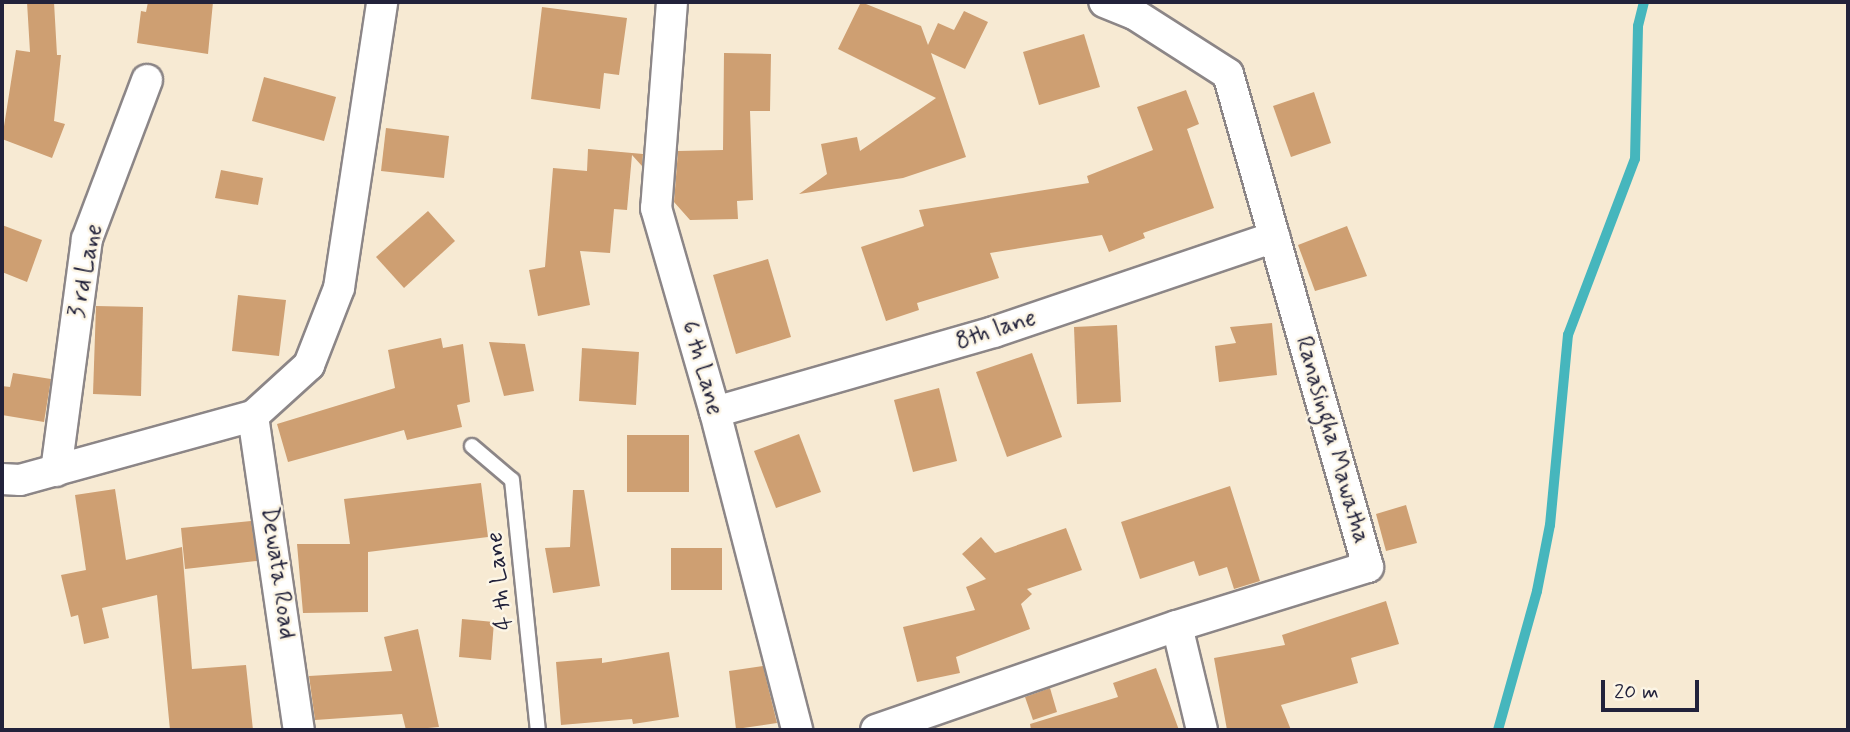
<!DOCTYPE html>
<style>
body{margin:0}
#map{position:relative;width:1850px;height:732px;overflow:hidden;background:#f7ead3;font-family:Mynerve,sans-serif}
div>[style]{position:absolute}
.stream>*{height:10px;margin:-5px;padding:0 5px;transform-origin:5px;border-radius:5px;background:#46b6bd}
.building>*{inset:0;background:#ce9f72}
.roads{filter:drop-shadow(2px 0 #8c8687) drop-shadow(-2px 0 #8c8687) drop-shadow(0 2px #8c8687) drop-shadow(0 -2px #8c8687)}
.lane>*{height:14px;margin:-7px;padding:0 7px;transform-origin:7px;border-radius:7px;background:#fff}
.street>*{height:30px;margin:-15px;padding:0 15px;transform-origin:15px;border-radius:15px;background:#fff}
span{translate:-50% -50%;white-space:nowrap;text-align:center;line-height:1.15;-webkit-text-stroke:5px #fcf5e5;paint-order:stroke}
.street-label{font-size:24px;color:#22223b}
.frame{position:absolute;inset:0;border:4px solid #22223b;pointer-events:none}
.scale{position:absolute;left:1601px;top:680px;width:98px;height:32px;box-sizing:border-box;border:4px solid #22223b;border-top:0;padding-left:9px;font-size:21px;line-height:24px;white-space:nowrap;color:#22223b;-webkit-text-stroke:5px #fcf5e5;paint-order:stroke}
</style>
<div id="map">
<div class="stream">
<div style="left:1498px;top:730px;width:144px;rotate:-74.3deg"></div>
<div style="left:1537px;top:591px;width:67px;rotate:-78.9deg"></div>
<div style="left:1550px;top:525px;width:191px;rotate:-84.6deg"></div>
<div style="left:1568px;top:335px;width:188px;rotate:-69.2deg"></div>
<div style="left:1635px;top:159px;width:133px;rotate:-88.7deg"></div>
<div style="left:1638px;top:26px;width:25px;rotate:-76deg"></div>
</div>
<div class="building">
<div style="clip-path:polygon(27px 2px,54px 2px,57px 55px,61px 55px,54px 121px,65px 124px,52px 158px,2px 139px,16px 50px,30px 52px)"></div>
<div style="clip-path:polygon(148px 2px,213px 2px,208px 54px,137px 43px,141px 11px,146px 12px)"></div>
<div style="clip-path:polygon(861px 2px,921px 26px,928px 45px,938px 23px,954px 30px,964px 11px,988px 22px,965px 69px,931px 53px,966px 157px,903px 178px,799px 194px,827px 174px,821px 144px,857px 137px,860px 151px,936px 98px,838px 49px)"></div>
<div style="clip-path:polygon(542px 7px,627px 18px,619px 75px,604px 73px,600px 109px,531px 99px)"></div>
<div style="clip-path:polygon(1084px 34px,1100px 87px,1039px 105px,1023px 52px)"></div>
<div style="clip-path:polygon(724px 53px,771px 54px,770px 111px,750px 111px,753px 200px,737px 201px,738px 219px,690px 220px,674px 202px,678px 151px,723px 150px)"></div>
<div style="clip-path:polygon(264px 77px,336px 97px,324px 141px,252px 121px)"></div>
<div style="clip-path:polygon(1186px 90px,1199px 124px,1187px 129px,1214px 208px,1143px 233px,1145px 238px,1109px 252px,1102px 235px,990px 253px,999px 278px,917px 303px,919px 310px,886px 321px,861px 247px,924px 226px,919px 210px,1089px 183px,1087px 176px,1153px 150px,1137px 107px)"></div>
<div style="clip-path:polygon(1314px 92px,1331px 143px,1291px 157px,1273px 106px)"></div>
<div style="clip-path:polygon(386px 128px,449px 136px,444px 178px,381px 171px)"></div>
<div style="clip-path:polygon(588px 149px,643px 154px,642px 166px,632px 155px,627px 210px,614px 209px,610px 253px,580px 251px,590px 305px,538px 316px,529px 270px,545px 267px,553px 168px,587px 171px)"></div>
<div style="clip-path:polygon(221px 170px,263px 178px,258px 205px,215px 198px)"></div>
<div style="clip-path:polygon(428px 211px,455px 241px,404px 288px,376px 257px)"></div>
<div style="clip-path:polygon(2px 225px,42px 240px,27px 282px,2px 272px)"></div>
<div style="clip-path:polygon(1347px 226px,1367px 276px,1315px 291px,1298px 245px)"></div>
<div style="clip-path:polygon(768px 259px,791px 337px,736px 354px,713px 275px)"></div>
<div style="clip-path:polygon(238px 295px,286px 300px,279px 356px,232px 351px)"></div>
<div style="clip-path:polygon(96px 306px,143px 307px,141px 396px,93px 394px)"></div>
<div style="clip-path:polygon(1272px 323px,1277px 375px,1219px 382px,1215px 346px,1236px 343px,1230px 327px)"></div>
<div style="clip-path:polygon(1117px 325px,1121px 402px,1077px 404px,1074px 327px)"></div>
<div style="clip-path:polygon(441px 338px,443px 348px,463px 344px,470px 402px,457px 405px,462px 427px,407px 440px,404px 430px,288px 462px,277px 424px,395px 388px,388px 350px)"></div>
<div style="clip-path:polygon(489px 342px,525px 344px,534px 391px,504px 396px)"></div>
<div style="clip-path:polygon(582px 348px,639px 352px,636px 405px,579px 401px)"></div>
<div style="clip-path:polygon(1032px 353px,1062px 437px,1007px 457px,976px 372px)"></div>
<div style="clip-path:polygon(13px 373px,51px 379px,44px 422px,2px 415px,2px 386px,10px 387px)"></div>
<div style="clip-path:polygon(939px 388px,957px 461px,913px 472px,894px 400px)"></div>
<div style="clip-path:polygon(799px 434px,821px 492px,776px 508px,754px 451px)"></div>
<div style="clip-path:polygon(627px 435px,689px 435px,689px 492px,627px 492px)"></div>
<div style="clip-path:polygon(481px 483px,488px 537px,368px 552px,368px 612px,303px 613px,297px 544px,350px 544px,344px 499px)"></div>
<div style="clip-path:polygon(1230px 486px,1260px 581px,1234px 589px,1227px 567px,1199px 576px,1194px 561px,1140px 579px,1121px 522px)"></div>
<div style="clip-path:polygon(115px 489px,126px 560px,182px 547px,192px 669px,246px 665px,253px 730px,170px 730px,157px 595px,102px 608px,109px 638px,84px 644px,78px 615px,71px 617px,61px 575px,86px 570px,75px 495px)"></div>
<div style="clip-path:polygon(573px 490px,584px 490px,600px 586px,553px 593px,545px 548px,570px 547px)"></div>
<div style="clip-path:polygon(1406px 505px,1417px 543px,1386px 551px,1376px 514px)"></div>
<div style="clip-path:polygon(251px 521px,257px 561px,185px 569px,181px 528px)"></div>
<div style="clip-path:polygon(1066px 528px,1082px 570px,1027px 589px,1032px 594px,1021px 604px,1030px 629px,956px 657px,960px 673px,917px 682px,903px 627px,975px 610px,966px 587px,986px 579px,962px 554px,981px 537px,995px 553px)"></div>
<div style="clip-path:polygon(671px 548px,722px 548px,722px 590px,671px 590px)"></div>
<div style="clip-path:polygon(1386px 601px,1399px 644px,1351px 658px,1358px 683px,1281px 705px,1291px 730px,1227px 730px,1214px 658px,1285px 645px,1282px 635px)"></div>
<div style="clip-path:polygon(462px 619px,494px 622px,491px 660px,459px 657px)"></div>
<div style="clip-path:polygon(418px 629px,439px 727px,406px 730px,402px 714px,315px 720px,309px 676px,392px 671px,384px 637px)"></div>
<div style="clip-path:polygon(669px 652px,679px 717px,633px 724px,632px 719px,561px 725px,556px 662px,602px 658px,602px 663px)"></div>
<div style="clip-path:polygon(763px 666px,777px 723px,736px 729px,729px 671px)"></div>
<div style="clip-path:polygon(1156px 668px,1179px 730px,1031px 730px,1030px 724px,1118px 697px,1113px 683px)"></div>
<div style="clip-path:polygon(1050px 688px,1057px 712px,1033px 720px,1025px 697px)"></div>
</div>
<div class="roads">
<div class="lane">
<div style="left:472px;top:446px;width:52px;rotate:40.4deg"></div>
<div style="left:512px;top:480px;width:251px;rotate:84.1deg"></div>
</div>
<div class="street">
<div style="left:672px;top:2px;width:207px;rotate:94.4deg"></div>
<div style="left:656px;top:208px;width:212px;rotate:73.9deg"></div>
<div style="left:715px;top:412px;width:328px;rotate:75.5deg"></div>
<div style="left:715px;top:412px;width:290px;rotate:-16deg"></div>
<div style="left:994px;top:332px;width:296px;rotate:-18.7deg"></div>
<div style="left:253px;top:416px;width:317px;rotate:81.7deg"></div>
<div style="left:56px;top:471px;width:234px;rotate:-82.4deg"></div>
<div style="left:87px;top:239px;width:170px;rotate:-69.3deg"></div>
<div style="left:2px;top:479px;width:18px;rotate:3deg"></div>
<div style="left:20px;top:480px;width:242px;rotate:-15.4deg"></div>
<div style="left:253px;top:416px;width:76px;rotate:-42.3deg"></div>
<div style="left:309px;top:365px;width:83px;rotate:-68.7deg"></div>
<div style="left:339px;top:288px;width:289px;rotate:-81.4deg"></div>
<div style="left:1177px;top:626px;width:107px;rotate:76.5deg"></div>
<div style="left:876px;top:730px;width:318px;rotate:-19.1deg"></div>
<div style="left:1177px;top:626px;width:200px;rotate:-17.2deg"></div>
<div style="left:1368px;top:567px;width:512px;rotate:-105.85deg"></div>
<div style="left:1228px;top:74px;width:112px;rotate:-147.4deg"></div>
<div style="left:1134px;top:14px;width:32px;rotate:-158deg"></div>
</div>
</div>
<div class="street-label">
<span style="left:86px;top:271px;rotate:-79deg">3 rd Lane</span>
<span style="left:996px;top:330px;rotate:-18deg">8th lane</span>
<span style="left:702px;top:368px;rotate:74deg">6 th Lane</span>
<span style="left:1332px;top:440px;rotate:74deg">Ranasingha Mawatha</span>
<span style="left:278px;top:573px;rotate:82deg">Dewata Road</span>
<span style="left:500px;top:581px;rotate:-96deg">4 th Lane</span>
</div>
<div class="frame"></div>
<div class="scale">20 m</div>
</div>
